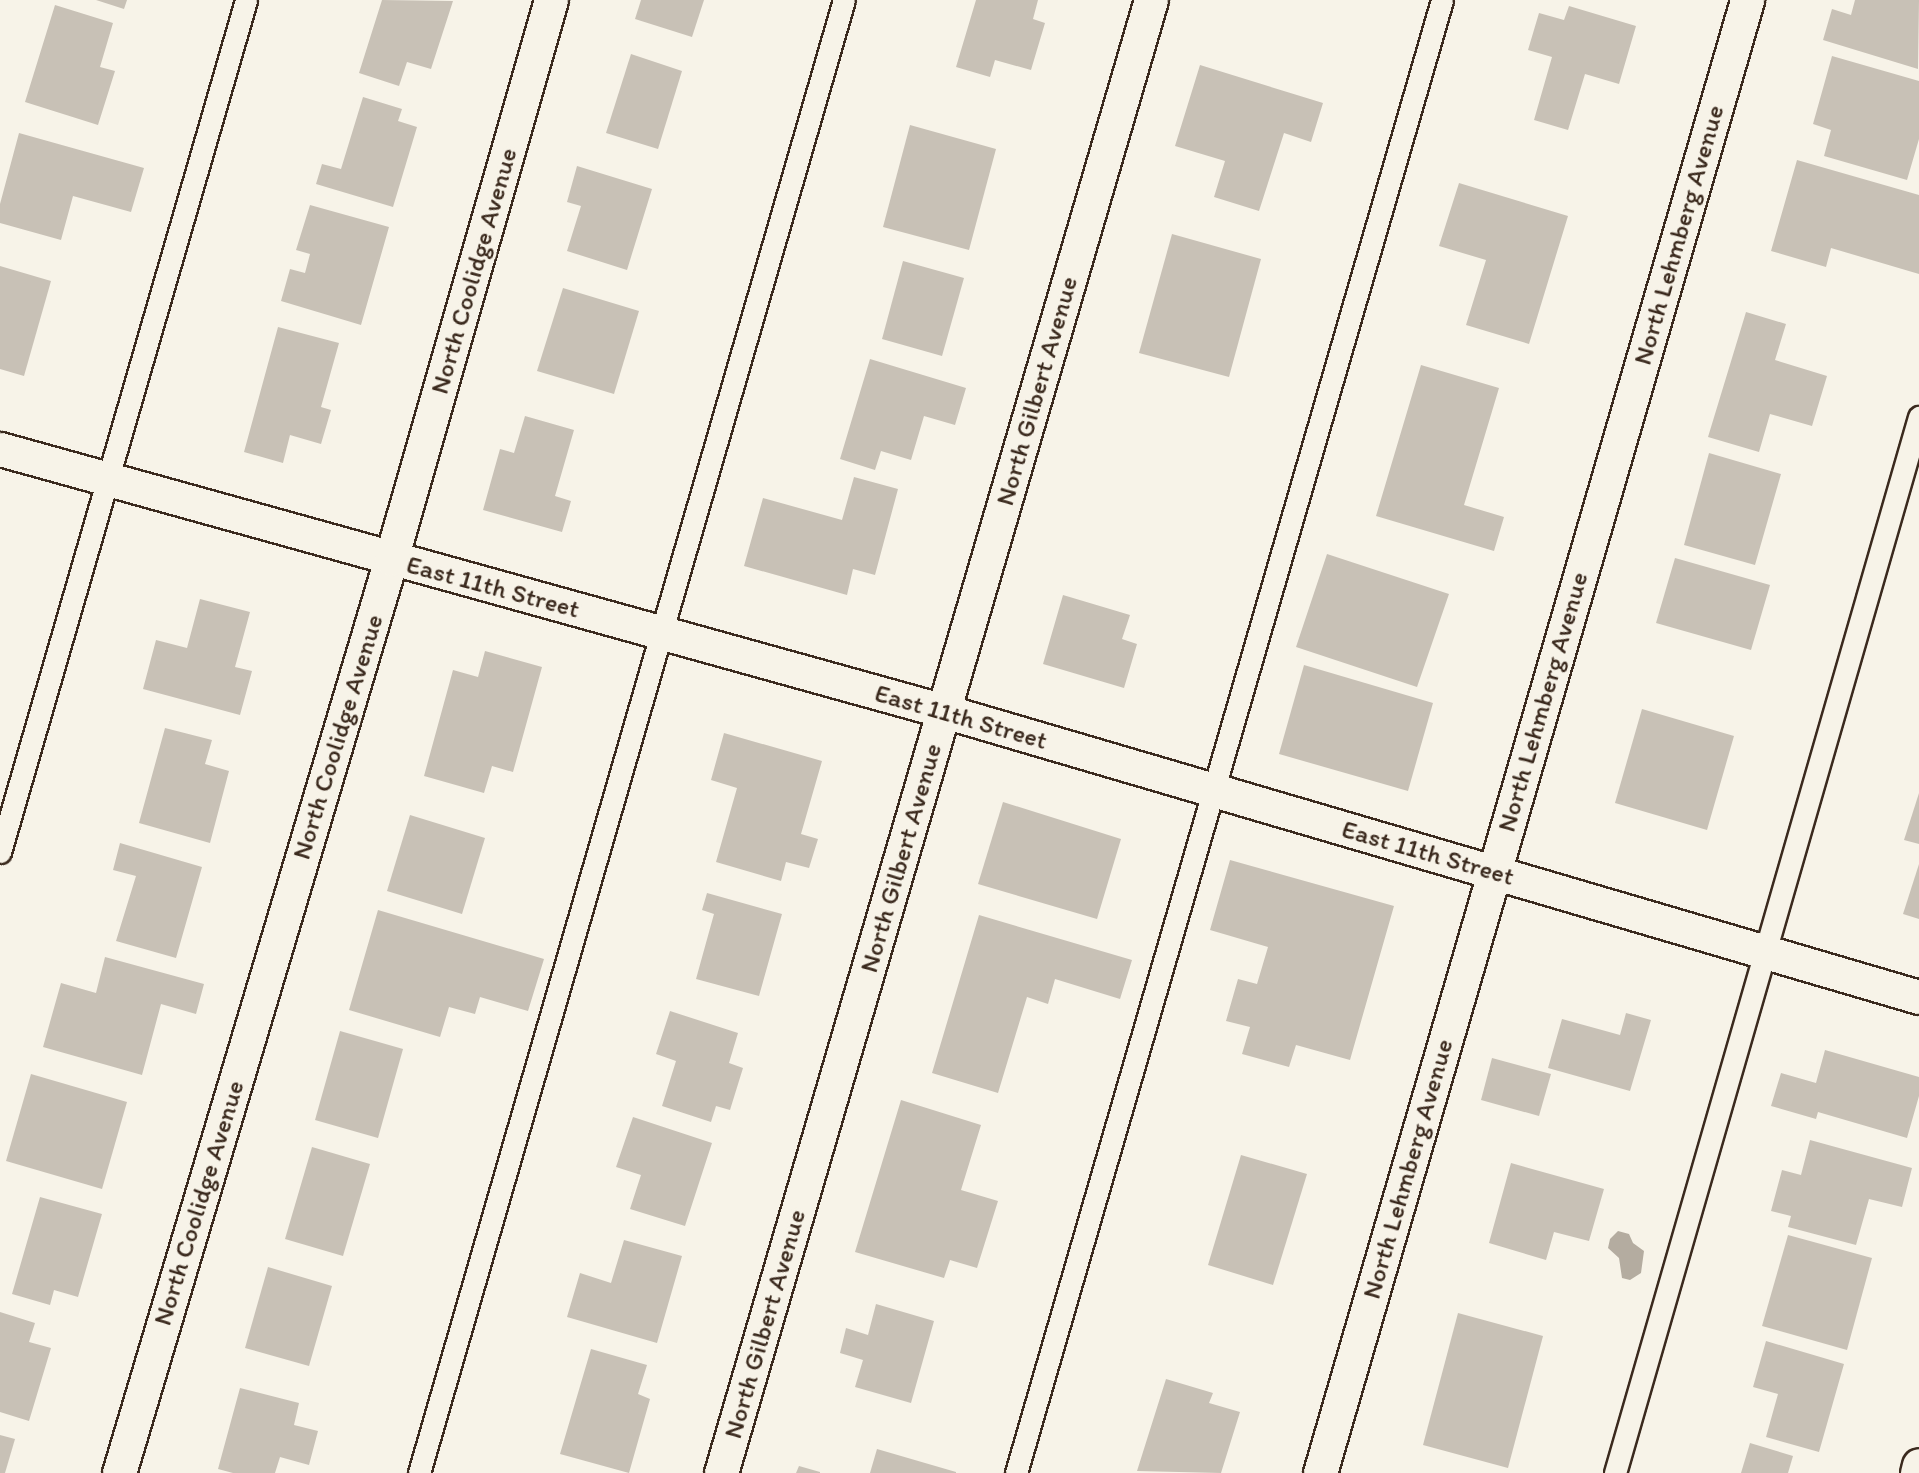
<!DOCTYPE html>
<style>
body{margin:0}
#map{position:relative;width:1919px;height:1473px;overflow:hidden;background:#f7f3e8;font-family:Itim,sans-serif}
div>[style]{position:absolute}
.water>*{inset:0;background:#b4aca0}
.building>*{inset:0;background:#c8c1b6}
.roads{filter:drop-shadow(2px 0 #3b2a1e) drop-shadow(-2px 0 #3b2a1e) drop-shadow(0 2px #3b2a1e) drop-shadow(0 -2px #3b2a1e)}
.service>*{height:21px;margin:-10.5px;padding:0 10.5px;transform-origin:10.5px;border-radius:10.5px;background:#f7f3e8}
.minor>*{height:33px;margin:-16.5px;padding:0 16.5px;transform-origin:16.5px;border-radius:16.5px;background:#f7f3e8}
span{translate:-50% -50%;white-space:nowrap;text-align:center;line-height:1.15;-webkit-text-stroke:6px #f7f3e8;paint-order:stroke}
.street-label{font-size:26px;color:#3b2a1e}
</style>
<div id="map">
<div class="water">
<div style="clip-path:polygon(1618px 1231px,1629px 1234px,1633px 1243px,1644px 1251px,1641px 1273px,1630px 1280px,1622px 1278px,1619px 1258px,1608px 1248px,1610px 1239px)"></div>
</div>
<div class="building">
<div style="clip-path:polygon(96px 0,127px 0,124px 9px)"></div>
<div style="clip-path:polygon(382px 0,453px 1px,431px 69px,407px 62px,399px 86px,359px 73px)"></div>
<div style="clip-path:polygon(641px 0,704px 0,692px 37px,635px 19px)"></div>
<div style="clip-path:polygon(976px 0,1038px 0,1033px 19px,1045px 23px,1031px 70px,995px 60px,990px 77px,956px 67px)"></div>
<div style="clip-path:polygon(1855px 0,1919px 0,1918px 69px,1823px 40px,1832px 9px,1851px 15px)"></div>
<div style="clip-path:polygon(55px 5px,113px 23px,100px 67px,115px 71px,98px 125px,25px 102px)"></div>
<div style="clip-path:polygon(1569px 6px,1636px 26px,1619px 84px,1585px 74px,1568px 130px,1534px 120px,1552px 57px,1528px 50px,1539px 13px,1564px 20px)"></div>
<div style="clip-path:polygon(631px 54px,682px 71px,658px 149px,606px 133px)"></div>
<div style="clip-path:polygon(1832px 56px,1919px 81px,1919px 139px,1907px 180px,1824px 156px,1831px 130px,1813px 124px)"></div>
<div style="clip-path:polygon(1200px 65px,1323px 103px,1311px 142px,1284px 133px,1259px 211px,1214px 197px,1225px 161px,1175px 146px)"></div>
<div style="clip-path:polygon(363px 97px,402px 109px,398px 121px,417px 127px,393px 207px,316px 184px,322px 164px,341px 169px)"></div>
<div style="clip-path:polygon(910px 125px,996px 149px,969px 250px,883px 227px)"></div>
<div style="clip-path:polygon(19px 133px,144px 168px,131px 212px,73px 196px,61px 240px,0 223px,0 204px)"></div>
<div style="clip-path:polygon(1797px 160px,1919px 195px,1919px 274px,1831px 248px,1826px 267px,1771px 251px)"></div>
<div style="clip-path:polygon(577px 166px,652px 189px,627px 270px,567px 251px,581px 206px,567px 202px)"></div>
<div style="clip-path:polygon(1459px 183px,1568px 216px,1529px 344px,1466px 325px,1486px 260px,1439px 246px)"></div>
<div style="clip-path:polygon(310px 205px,389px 227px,361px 325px,281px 301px,290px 269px,305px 273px,310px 254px,296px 250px)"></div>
<div style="clip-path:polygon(1172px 234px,1261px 259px,1229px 377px,1139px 353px)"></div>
<div style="clip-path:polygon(903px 261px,964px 278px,942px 356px,882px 339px)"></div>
<div style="clip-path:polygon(0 266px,51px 281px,24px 376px,0 369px)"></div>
<div style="clip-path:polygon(563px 288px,639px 311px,614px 394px,537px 371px)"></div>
<div style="clip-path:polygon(1746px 312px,1786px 324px,1775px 360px,1827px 376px,1812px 426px,1770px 414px,1759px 452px,1708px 437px)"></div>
<div style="clip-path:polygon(278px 327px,339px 343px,321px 407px,331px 410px,321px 444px,290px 435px,283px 463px,244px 452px)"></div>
<div style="clip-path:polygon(870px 359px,966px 388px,955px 425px,924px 416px,911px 460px,881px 451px,875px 470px,840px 459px)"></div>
<div style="clip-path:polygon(1421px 365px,1499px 388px,1464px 505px,1504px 517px,1494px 551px,1376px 516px)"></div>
<div style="clip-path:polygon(525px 416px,574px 430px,555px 496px,571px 501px,562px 532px,483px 510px,500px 449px,514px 453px)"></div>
<div style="clip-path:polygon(1709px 453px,1781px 474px,1755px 565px,1684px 545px)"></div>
<div style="clip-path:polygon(854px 477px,898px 489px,875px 575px,853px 569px,847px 595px,744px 566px,763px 498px,842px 520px)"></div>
<div style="clip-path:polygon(1327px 554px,1449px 594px,1417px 687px,1296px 647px)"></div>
<div style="clip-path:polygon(1675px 558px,1770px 585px,1751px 650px,1656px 623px)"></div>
<div style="clip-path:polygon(1063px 595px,1130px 615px,1122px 639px,1137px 644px,1124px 688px,1043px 664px)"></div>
<div style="clip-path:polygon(200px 599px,250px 612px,235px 667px,252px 671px,240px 715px,143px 689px,156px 640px,187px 648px)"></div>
<div style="clip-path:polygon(485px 651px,542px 667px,513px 772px,492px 766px,484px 793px,424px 776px,453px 670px,478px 677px)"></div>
<div style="clip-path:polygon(1304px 665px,1433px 703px,1408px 791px,1279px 754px)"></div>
<div style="clip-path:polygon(1642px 709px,1734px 736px,1707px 830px,1615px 803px)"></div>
<div style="clip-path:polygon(165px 728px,212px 740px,205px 764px,229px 771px,210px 843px,139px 823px)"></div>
<div style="clip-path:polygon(724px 733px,822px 761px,801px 834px,818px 839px,809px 868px,786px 862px,781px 881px,716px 862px,737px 788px,711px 780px)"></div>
<div style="clip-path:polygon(1919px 793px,1919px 844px,1904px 840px)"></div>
<div style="clip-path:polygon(1003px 802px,1121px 839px,1097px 919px,978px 884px)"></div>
<div style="clip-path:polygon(410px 815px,485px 838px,462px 914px,387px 891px)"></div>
<div style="clip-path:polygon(120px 843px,202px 867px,176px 958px,116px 941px,136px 876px,113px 870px)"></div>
<div style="clip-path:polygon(1230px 860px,1394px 906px,1350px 1060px,1296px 1045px,1289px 1067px,1242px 1054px,1250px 1027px,1226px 1021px,1238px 979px,1257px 984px,1268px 947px,1210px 930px)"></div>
<div style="clip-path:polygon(1919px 864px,1919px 919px,1903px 914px)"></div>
<div style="clip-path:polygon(707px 893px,782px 914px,759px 996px,696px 979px,714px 914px,702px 910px)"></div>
<div style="clip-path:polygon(378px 910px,544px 959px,528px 1011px,480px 997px,475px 1014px,449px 1007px,440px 1037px,349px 1010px)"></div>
<div style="clip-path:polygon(979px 915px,1132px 960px,1120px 999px,1055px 979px,1048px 1004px,1027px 997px,998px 1093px,932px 1073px)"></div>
<div style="clip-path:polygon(105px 957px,204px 984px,196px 1014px,161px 1004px,142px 1075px,43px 1047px,61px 983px,96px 993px)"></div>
<div style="clip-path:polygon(670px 1011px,738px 1033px,729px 1063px,743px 1068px,730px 1110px,716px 1106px,711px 1122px,662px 1106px,676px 1061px,656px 1054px)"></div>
<div style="clip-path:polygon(1626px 1013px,1651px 1020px,1630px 1091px,1548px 1068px,1562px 1019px,1620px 1035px)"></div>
<div style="clip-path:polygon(340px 1031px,403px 1049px,378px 1138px,315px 1120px)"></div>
<div style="clip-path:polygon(1825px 1050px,1919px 1077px,1919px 1096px,1907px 1138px,1818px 1112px,1816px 1119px,1771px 1106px,1781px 1073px,1816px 1083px)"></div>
<div style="clip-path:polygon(1492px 1058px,1551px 1074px,1539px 1116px,1481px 1100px)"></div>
<div style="clip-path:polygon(31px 1074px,127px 1102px,102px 1189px,6px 1161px)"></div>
<div style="clip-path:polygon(901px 1100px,981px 1125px,961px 1190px,998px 1201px,977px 1268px,950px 1260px,944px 1278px,855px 1252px)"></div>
<div style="clip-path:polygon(633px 1117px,712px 1143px,685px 1226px,630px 1209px,641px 1175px,616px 1167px)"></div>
<div style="clip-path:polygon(1810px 1140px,1912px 1168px,1902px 1207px,1869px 1199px,1856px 1245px,1788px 1227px,1791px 1216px,1771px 1211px,1782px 1170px,1801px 1175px)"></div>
<div style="clip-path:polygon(312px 1147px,370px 1164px,343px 1256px,285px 1239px)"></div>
<div style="clip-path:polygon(1241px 1155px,1307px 1174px,1273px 1285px,1208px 1265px)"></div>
<div style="clip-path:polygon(1511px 1163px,1604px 1189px,1589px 1241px,1554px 1232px,1546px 1260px,1489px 1243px)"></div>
<div style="clip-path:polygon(40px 1197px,102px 1214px,78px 1297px,54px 1290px,50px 1305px,12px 1294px)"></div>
<div style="clip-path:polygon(1788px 1235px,1872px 1258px,1847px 1350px,1762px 1326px)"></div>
<div style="clip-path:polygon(624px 1240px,682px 1256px,657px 1343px,567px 1317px,580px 1273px,611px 1283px)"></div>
<div style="clip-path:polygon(268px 1267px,332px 1286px,309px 1366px,245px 1348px)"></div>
<div style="clip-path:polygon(876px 1304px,934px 1321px,911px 1403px,855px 1387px,863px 1360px,840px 1353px,846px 1328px,868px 1335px)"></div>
<div style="clip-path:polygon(0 1312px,35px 1323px,29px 1342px,51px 1348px,29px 1421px,0 1412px)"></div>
<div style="clip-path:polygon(1458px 1313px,1543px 1336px,1508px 1468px,1423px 1445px)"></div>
<div style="clip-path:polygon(1766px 1341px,1844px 1364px,1819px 1452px,1766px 1437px,1778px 1394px,1753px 1387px)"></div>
<div style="clip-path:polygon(591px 1349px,647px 1365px,638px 1394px,650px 1399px,629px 1473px,560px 1454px)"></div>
<div style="clip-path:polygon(1166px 1379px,1213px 1393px,1209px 1403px,1240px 1412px,1221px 1473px,1137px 1471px)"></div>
<div style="clip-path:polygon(240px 1388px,299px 1403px,294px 1425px,318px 1431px,309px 1465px,280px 1457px,275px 1473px,233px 1473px,218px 1469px)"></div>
<div style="clip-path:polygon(0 1435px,15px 1439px,5px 1473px,0 1473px)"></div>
<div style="clip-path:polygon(1750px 1443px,1793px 1456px,1788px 1473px,1741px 1473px)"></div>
<div style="clip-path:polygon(877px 1449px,956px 1472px,956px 1473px,870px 1473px)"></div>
<div style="clip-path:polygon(799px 1466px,820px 1472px,820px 1473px,796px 1473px)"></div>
</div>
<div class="roads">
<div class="service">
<div style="left:0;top:852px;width:887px;rotate:-73.89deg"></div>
<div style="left:419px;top:1473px;width:1533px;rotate:-73.91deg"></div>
<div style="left:1016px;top:1473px;width:1533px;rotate:-73.87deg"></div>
<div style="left:1615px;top:1473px;width:1099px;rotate:-73.94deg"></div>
</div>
<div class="minor">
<div style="left:0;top:449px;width:980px;rotate:15.51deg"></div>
<div style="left:944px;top:711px;width:1016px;rotate:16.35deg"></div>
<div style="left:119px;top:1473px;width:954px;rotate:-73.43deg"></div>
<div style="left:391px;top:559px;width:581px;rotate:-74.03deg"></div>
<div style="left:721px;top:1473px;width:1534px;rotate:-73.73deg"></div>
<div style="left:1320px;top:1473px;width:1534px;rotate:-73.83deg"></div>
<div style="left:1917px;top:1473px;width:8px;rotate:-76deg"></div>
</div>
</div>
<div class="street-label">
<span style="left:1679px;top:235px;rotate:-74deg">North Lehmberg Avenue</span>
<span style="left:474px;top:271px;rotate:-74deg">North Coolidge Avenue</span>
<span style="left:1037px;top:391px;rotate:-74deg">North Gilbert Avenue</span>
<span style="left:493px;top:587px;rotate:15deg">East 11th Street</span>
<span style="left:1543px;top:702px;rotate:-74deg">North Lehmberg Avenue</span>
<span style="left:961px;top:717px;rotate:16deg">East 11th Street</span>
<span style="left:338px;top:737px;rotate:-73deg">North Coolidge Avenue</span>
<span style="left:1428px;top:853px;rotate:16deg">East 11th Street</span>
<span style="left:901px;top:858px;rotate:-74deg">North Gilbert Avenue</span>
<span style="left:1408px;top:1169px;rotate:-74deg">North Lehmberg Avenue</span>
<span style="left:199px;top:1203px;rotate:-73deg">North Coolidge Avenue</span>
<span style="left:765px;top:1324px;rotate:-74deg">North Gilbert Avenue</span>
</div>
</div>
